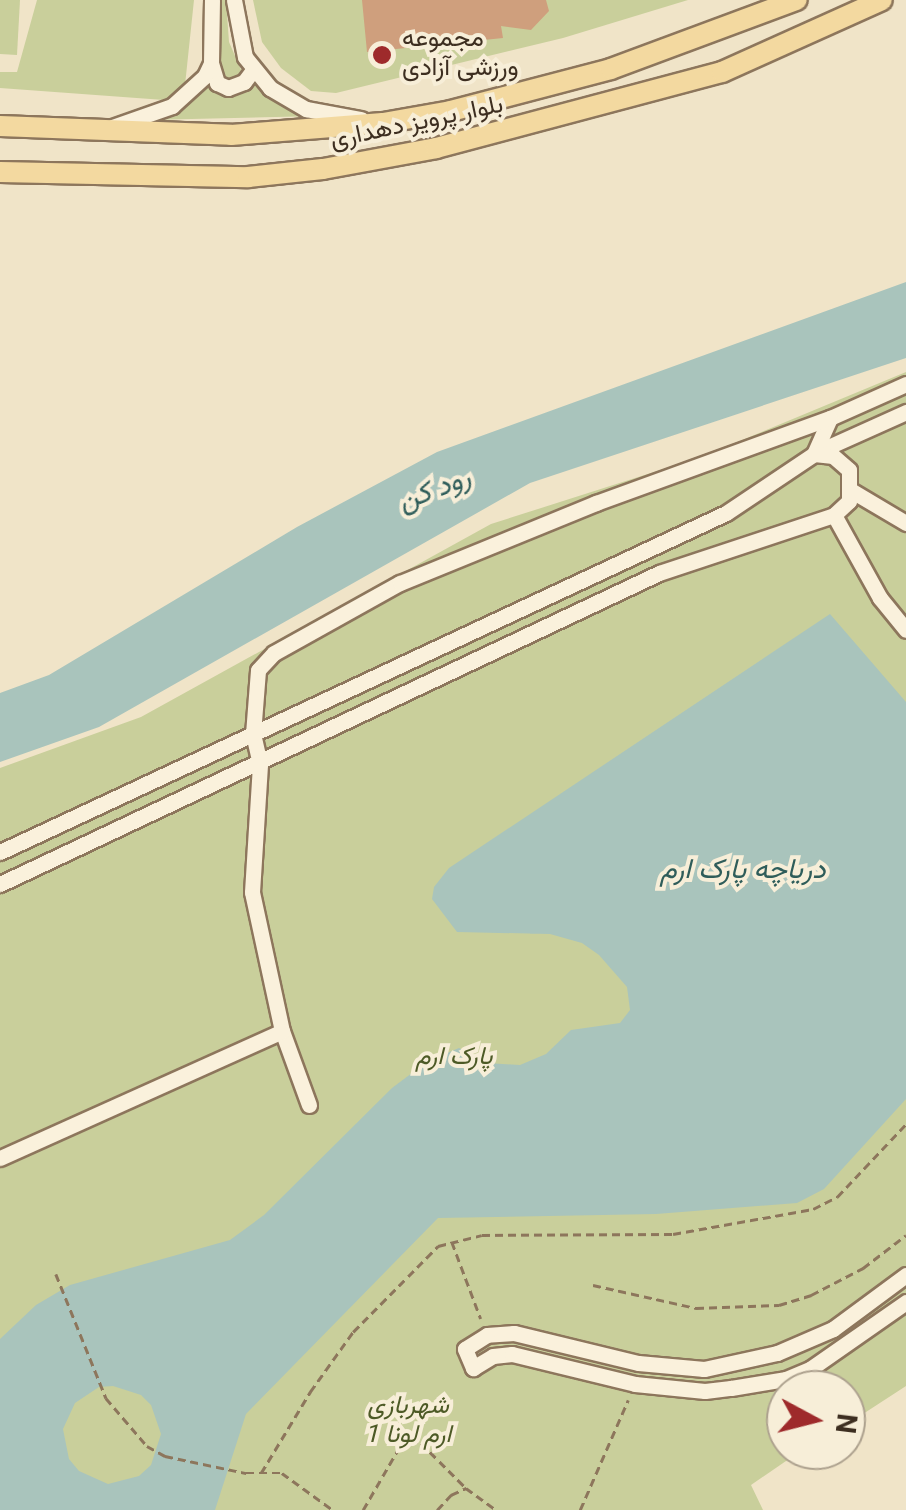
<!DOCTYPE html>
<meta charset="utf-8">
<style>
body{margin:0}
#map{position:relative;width:906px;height:1510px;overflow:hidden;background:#f0e4c8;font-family:Georgia,Vazirmatn,serif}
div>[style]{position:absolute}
.green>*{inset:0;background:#c9cf9b}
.water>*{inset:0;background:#a9c4bc}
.building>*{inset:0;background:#cf9f7d}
.path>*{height:2.5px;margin-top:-1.25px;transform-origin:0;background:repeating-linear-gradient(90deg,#8d765c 0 8px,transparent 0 13px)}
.roads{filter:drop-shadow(2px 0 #8d765c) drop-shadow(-2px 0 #8d765c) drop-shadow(0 2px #8d765c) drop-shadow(0 -2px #8d765c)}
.minor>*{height:15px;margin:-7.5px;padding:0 7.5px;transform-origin:7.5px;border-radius:7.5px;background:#faf1dc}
.major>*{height:20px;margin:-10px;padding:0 10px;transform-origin:10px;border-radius:10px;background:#f3d9a0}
.dots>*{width:28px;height:28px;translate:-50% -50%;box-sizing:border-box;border:5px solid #f7eed8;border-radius:50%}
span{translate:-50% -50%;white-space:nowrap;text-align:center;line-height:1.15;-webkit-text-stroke:8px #f7eed8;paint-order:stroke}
.poi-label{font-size:25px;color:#3d2e20}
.left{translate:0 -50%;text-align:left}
.street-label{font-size:25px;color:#3d2e20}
.park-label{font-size:25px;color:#4d5a26;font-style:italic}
.water-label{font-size:28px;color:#2f5d5a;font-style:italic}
.north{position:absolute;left:766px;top:1370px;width:100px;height:100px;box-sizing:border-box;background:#f7eed8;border:2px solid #ada18e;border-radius:50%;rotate:97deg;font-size:28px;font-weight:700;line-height:40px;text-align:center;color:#3d2e20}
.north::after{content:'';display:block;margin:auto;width:35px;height:45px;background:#9e2a2b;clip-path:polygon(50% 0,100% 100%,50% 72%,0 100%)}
</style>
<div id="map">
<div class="green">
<div style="clip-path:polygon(0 0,20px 0,17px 55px,0 54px)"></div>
<div style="clip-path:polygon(37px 0,194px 0,185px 85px,164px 100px,0 88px,0 72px,17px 72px)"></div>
<div style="clip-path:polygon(219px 0,226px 0,229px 42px,242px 72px,227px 82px,217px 74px)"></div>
<div style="clip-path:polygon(253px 0,688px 0,563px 38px,336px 93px,311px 91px,281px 68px,262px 42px)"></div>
<div style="clip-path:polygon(255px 80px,319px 116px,148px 120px,207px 84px,233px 95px)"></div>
<div style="clip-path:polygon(906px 372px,906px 1386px,846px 1425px,846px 1390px,786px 1390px,786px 1450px,802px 1450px,751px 1485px,763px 1510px,0 1510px,0 768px,141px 717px,491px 524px,701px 457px)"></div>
</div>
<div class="water">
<div style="clip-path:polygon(906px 282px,906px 358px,530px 483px,99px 727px,0 762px,0 693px,49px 675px,297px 527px,437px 452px)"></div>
<div style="clip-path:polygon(evenodd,830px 614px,906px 702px,906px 1099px,824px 1189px,797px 1203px,656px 1214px,438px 1218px,246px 1414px,215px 1510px,0 1510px,0 1339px,36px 1305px,70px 1285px,230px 1240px,264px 1215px,392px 1088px,428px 1061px,459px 1048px,487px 1063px,520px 1065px,546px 1054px,571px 1030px,620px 1023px,630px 1010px,627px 987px,599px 955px,582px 943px,550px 934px,457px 932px,432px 899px,434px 887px,449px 868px,830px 614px,113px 1386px,141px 1395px,151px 1405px,161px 1434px,151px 1465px,139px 1476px,108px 1484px,79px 1471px,69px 1459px,63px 1429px,75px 1403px,99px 1387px,113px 1386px)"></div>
</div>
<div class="building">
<div style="clip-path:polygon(362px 0,546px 0,549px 11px,531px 30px,501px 26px,503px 38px,367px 52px)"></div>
</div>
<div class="path">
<div style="left:452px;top:1242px;width:82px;rotate:69.4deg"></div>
<div style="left:56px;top:1274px;width:134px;rotate:68deg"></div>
<div style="left:106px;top:1398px;width:63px;rotate:49.5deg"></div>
<div style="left:147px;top:1446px;width:21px;rotate:29deg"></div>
<div style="left:165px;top:1456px;width:83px;rotate:11.9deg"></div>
<div style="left:246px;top:1473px;width:36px"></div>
<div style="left:282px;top:1473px;width:63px;rotate:36deg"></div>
<div style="left:593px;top:1285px;width:106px;rotate:12.6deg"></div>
<div style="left:696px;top:1308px;width:83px;rotate:-2.1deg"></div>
<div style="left:779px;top:1305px;width:34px;rotate:-17deg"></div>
<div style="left:811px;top:1295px;width:59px;rotate:-27.4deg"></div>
<div style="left:863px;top:1268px;width:54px;rotate:-37.5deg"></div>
<div style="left:261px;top:1473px;width:95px;rotate:-58.8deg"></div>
<div style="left:310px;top:1392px;width:74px;rotate:-54.4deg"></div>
<div style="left:353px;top:1332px;width:121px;rotate:-45.3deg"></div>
<div style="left:438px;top:1246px;width:45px;rotate:-14deg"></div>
<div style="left:482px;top:1235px;width:191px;rotate:-0.3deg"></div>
<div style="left:673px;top:1234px;width:142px;rotate:-10.1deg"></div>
<div style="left:813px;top:1209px;width:27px;rotate:-27deg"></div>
<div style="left:837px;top:1197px;width:100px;rotate:-46.6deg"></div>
<div style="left:363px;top:1510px;width:72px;rotate:-59.9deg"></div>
<div style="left:399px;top:1448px;width:12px;rotate:-24deg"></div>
<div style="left:410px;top:1443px;width:11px"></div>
<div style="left:421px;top:1443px;width:64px;rotate:45deg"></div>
<div style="left:437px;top:1510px;width:21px;rotate:-47deg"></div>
<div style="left:451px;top:1495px;width:17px;rotate:-25deg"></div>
<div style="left:466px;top:1488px;width:37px;rotate:36deg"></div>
<div style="left:580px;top:1510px;width:120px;rotate:-66.4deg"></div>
</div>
<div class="roads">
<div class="minor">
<div style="left:234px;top:0;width:58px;rotate:79.1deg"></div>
<div style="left:245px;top:57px;width:40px;rotate:51deg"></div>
<div style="left:270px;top:88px;width:42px;rotate:30.3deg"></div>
<div style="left:306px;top:109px;width:56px;rotate:10.3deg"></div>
<div style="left:211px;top:63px;width:21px;rotate:73deg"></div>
<div style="left:217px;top:83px;width:12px;rotate:24deg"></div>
<div style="left:228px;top:88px;width:17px;rotate:-21deg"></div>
<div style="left:244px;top:82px;width:15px;rotate:-53deg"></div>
<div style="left:112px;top:127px;width:64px;rotate:-19.3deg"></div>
<div style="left:172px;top:106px;width:45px;rotate:-42.3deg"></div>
<div style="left:205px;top:76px;width:14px;rotate:-65deg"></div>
<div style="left:211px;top:63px;width:63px;rotate:-89.1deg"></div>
<div style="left:817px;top:452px;width:98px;rotate:-24.2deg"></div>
<div style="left:814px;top:454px;width:39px;rotate:-66deg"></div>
<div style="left:830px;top:418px;width:83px;rotate:-24.1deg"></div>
<div style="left:852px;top:491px;width:63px;rotate:30.7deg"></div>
<div style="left:834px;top:515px;width:95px;rotate:61deg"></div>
<div style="left:880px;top:598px;width:41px;rotate:50.9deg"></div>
<div style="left:0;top:852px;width:801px;rotate:-25.03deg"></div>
<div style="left:726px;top:513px;width:106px;rotate:-33.8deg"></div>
<div style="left:814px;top:454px;width:19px;rotate:6deg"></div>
<div style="left:833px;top:456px;width:21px;rotate:41deg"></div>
<div style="left:849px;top:470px;width:31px;rotate:90deg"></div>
<div style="left:849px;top:501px;width:21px;rotate:137deg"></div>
<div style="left:834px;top:515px;width:184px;rotate:161.7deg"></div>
<div style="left:659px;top:573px;width:729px;rotate:154.74deg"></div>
<div style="left:309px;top:1105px;width:79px;rotate:-110deg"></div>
<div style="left:282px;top:1031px;width:142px;rotate:-102.2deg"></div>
<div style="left:252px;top:892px;width:128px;rotate:-86.4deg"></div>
<div style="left:260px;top:764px;width:31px;rotate:-103deg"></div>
<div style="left:253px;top:734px;width:64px;rotate:-85.5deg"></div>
<div style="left:258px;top:670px;width:23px;rotate:-47deg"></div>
<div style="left:274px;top:653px;width:144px;rotate:-29.1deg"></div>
<div style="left:400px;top:583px;width:212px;rotate:-22.2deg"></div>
<div style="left:596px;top:503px;width:249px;rotate:-20deg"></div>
<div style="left:0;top:1158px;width:309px;rotate:-24.2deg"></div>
<div style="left:906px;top:1275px;width:91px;rotate:143.5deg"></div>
<div style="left:833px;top:1329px;width:61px;rotate:156.8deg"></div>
<div style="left:777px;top:1353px;width:75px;rotate:167.6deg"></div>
<div style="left:704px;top:1369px;width:66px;rotate:-174.8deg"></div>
<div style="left:638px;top:1363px;width:128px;rotate:-166.4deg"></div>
<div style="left:514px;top:1333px;width:27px;rotate:176deg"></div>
<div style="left:487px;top:1335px;width:26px;rotate:148deg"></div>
<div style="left:465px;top:1349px;width:21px;rotate:67deg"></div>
<div style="left:473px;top:1368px;width:23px;rotate:-31deg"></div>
<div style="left:493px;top:1356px;width:19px;rotate:-6deg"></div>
<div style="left:512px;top:1354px;width:127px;rotate:13.7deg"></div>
<div style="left:635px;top:1384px;width:70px;rotate:5.7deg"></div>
<div style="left:705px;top:1391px;width:26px;rotate:-7deg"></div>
<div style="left:731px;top:1388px;width:56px;rotate:-9.3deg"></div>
<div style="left:786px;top:1379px;width:26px;rotate:-23deg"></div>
<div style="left:810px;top:1369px;width:117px;rotate:-34.9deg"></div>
</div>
<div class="major">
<div style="left:0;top:126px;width:231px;rotate:2.2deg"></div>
<div style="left:231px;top:135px;width:152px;rotate:-4.5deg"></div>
<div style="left:383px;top:123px;width:69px;rotate:-10deg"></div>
<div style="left:451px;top:111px;width:165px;rotate:-14.7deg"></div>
<div style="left:611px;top:69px;width:198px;rotate:-20.4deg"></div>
<div style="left:0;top:172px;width:248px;rotate:1.2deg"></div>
<div style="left:248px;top:177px;width:75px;rotate:-6.1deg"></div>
<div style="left:323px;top:169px;width:115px;rotate:-10.5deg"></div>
<div style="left:436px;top:148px;width:296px;rotate:-14.9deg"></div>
<div style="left:722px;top:72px;width:175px;rotate:-24.2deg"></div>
</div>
</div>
<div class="dots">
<div style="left:382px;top:55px;background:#9e2a2b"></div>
</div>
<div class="poi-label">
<span class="left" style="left:402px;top:55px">مجموعه<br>ورزشی آزادی</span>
</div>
<div class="street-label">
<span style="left:417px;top:124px;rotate:-12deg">بلوار پرویز دهداری</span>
</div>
<div class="park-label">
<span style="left:454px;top:1058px">پارک ارم</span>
<span style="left:408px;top:1422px">شهربازی<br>ارم لونا 1</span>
</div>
<div class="water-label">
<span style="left:435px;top:491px;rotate:-21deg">رود کن</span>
<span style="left:743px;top:871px">دریاچه پارک ارم</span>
</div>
<div class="north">N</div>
</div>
